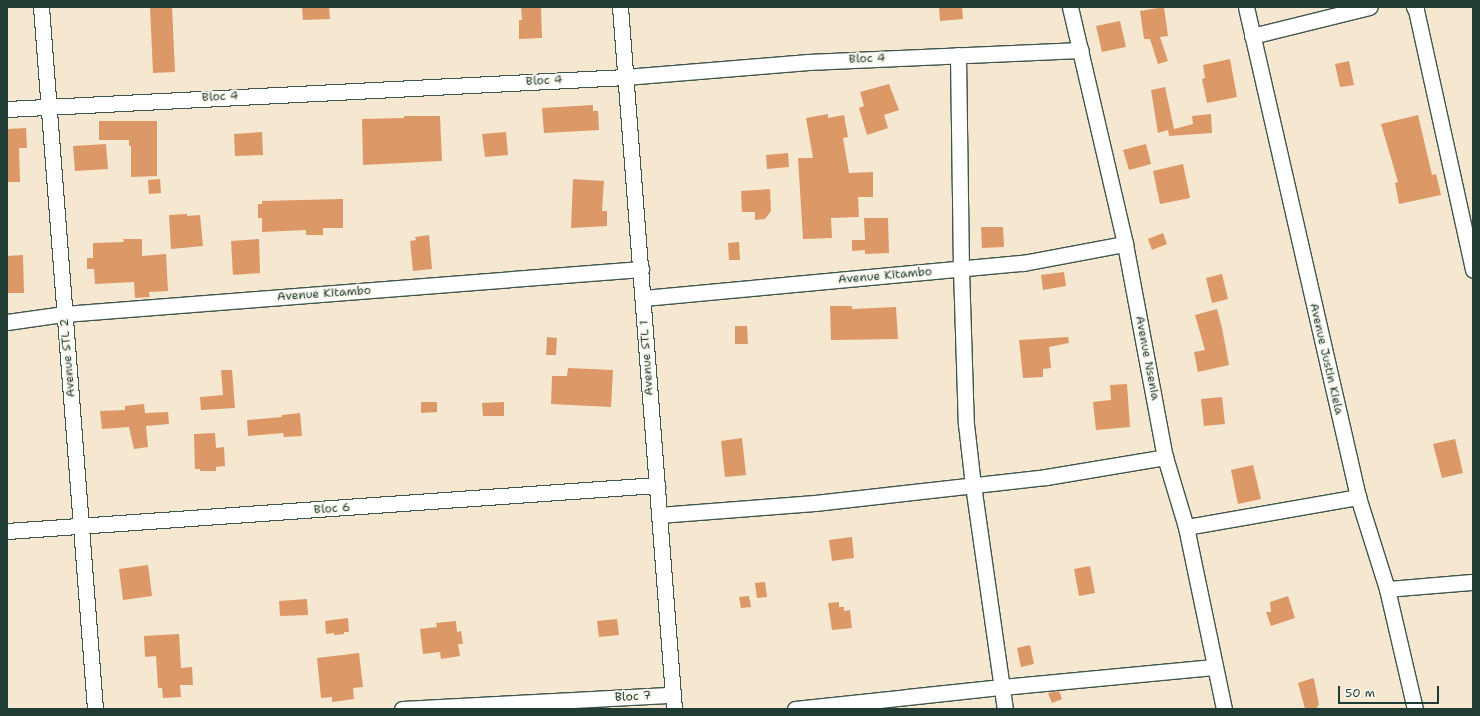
<!DOCTYPE html>
<style>
body{margin:0}
#map{position:relative;width:1480px;height:716px;overflow:hidden;background:#f5e7d0;font-family:"Shantell Sans",sans-serif}
div>[style]{position:absolute}
.building>*{inset:0;background:#dc9967}
.roads{filter:drop-shadow(1px 0 #3f564b) drop-shadow(-1px 0 #3f564b) drop-shadow(0 1px #3f564b) drop-shadow(0 -1px #3f564b)}
.street>*{height:15px;margin:-7.5px;padding:0 7.5px;transform-origin:7.5px;border-radius:7.5px;background:#fff}
span{translate:-50% -50%;white-space:nowrap;text-align:center;line-height:1.15;-webkit-text-stroke:4px #fbf7ec;paint-order:stroke}
.street-label{font-size:12px;color:#1f3d34}
.frame{position:absolute;inset:0;border:8px solid #1f3d34;pointer-events:none}
.scale{position:absolute;left:1338px;top:686px;width:101px;height:18px;box-sizing:border-box;border:2px solid #1f3d34;border-top:0;padding-left:5px;font-size:12px;line-height:14px;white-space:nowrap;color:#1f3d34;-webkit-text-stroke:3px #fbf7ec;paint-order:stroke}
</style>
<div id="map">
<div class="building">
<div style="clip-path:polygon(150px 7px,172px 7px,175px 72px,153px 73px)"></div>
<div style="clip-path:polygon(302px 7px,329px 7px,330px 19px,303px 20px)"></div>
<div style="clip-path:polygon(521px 7px,541px 7px,542px 38px,519px 39px,519px 20px,522px 20px)"></div>
<div style="clip-path:polygon(939px 7px,962px 7px,963px 19px,940px 21px)"></div>
<div style="clip-path:polygon(1164px 7px,1168px 36px,1160px 37px,1168px 61px,1158px 64px,1150px 39px,1144px 39px,1140px 11px)"></div>
<div style="clip-path:polygon(1120px 21px,1126px 47px,1102px 52px,1096px 26px)"></div>
<div style="clip-path:polygon(1230px 59px,1237px 97px,1207px 103px,1202px 79px,1205px 78px,1203px 65px)"></div>
<div style="clip-path:polygon(1349px 61px,1354px 85px,1340px 87px,1335px 64px)"></div>
<div style="clip-path:polygon(889px 84px,899px 110px,884px 115px,888px 128px,867px 135px,859px 108px,864px 106px,860px 92px)"></div>
<div style="clip-path:polygon(1165px 87px,1174px 129px,1193px 124px,1192px 116px,1211px 114px,1212px 133px,1169px 136px,1168px 130px,1158px 133px,1151px 90px)"></div>
<div style="clip-path:polygon(593px 105px,593px 111px,598px 111px,599px 130px,544px 133px,542px 108px)"></div>
<div style="clip-path:polygon(828px 114px,828px 118px,844px 115px,848px 137px,843px 138px,849px 173px,873px 172px,873px 197px,858px 197px,859px 217px,831px 218px,832px 238px,803px 239px,798px 158px,813px 158px,806px 118px)"></div>
<div style="clip-path:polygon(1418px 115px,1432px 175px,1436px 174px,1441px 195px,1399px 204px,1395px 183px,1398px 182px,1381px 124px)"></div>
<div style="clip-path:polygon(404px 116px,440px 116px,442px 161px,363px 165px,362px 119px,404px 118px)"></div>
<div style="clip-path:polygon(99px 121px,157px 121px,157px 176px,131px 177px,131px 146px,129px 146px,129px 140px,99px 140px)"></div>
<div style="clip-path:polygon(26px 128px,27px 148px,19px 148px,20px 182px,7px 182px,7px 129px)"></div>
<div style="clip-path:polygon(262px 132px,263px 155px,235px 156px,234px 134px)"></div>
<div style="clip-path:polygon(506px 132px,508px 155px,485px 157px,482px 134px)"></div>
<div style="clip-path:polygon(106px 144px,108px 169px,75px 171px,73px 146px)"></div>
<div style="clip-path:polygon(1146px 144px,1151px 164px,1129px 170px,1123px 150px)"></div>
<div style="clip-path:polygon(788px 153px,789px 167px,767px 169px,766px 155px)"></div>
<div style="clip-path:polygon(1183px 164px,1190px 198px,1160px 204px,1153px 171px)"></div>
<div style="clip-path:polygon(160px 179px,161px 193px,149px 194px,148px 180px)"></div>
<div style="clip-path:polygon(573px 179px,604px 181px,602px 211px,607px 211px,607px 226px,571px 228px)"></div>
<div style="clip-path:polygon(770px 189px,771px 211px,765px 219px,755px 220px,755px 212px,742px 212px,741px 191px)"></div>
<div style="clip-path:polygon(343px 199px,343px 228px,323px 228px,323px 235px,306px 235px,306px 230px,262px 232px,262px 218px,258px 218px,258px 204px,262px 204px,262px 201px)"></div>
<div style="clip-path:polygon(187px 214px,187px 216px,200px 215px,203px 246px,171px 249px,169px 215px)"></div>
<div style="clip-path:polygon(864px 218px,888px 218px,889px 253px,865px 254px,865px 250px,852px 251px,852px 240px,865px 240px)"></div>
<div style="clip-path:polygon(981px 227px,1003px 227px,1004px 247px,982px 248px)"></div>
<div style="clip-path:polygon(1163px 233px,1167px 244px,1152px 250px,1148px 239px)"></div>
<div style="clip-path:polygon(429px 235px,432px 269px,413px 271px,410px 241px,416px 240px,415px 237px)"></div>
<div style="clip-path:polygon(123px 239px,142px 239px,142px 256px,166px 254px,168px 291px,149px 292px,150px 297px,135px 298px,134px 282px,95px 284px,94px 269px,87px 269px,87px 258px,93px 258px,93px 243px,124px 242px)"></div>
<div style="clip-path:polygon(259px 239px,260px 273px,233px 275px,231px 241px)"></div>
<div style="clip-path:polygon(739px 242px,740px 260px,729px 260px,728px 243px)"></div>
<div style="clip-path:polygon(23px 255px,24px 293px,7px 293px,7px 256px)"></div>
<div style="clip-path:polygon(1064px 272px,1066px 286px,1043px 290px,1041px 275px)"></div>
<div style="clip-path:polygon(1222px 274px,1228px 299px,1212px 303px,1206px 278px)"></div>
<div style="clip-path:polygon(830px 306px,852px 306px,852px 309px,896px 307px,898px 339px,831px 340px)"></div>
<div style="clip-path:polygon(1217px 309px,1222px 328px,1229px 365px,1198px 372px,1194px 352px,1205px 350px,1195px 315px)"></div>
<div style="clip-path:polygon(735px 326px,747px 326px,748px 344px,735px 344px)"></div>
<div style="clip-path:polygon(547px 337px,557px 338px,556px 355px,546px 355px)"></div>
<div style="clip-path:polygon(1068px 337px,1069px 343px,1049px 347px,1051px 368px,1043px 369px,1043px 377px,1023px 378px,1019px 340px)"></div>
<div style="clip-path:polygon(568px 368px,613px 370px,611px 407px,551px 404px,552px 376px,567px 376px)"></div>
<div style="clip-path:polygon(221px 370px,232px 370px,235px 408px,201px 410px,200px 397px,223px 395px)"></div>
<div style="clip-path:polygon(1127px 384px,1130px 427px,1096px 430px,1093px 402px,1111px 400px,1110px 385px)"></div>
<div style="clip-path:polygon(1222px 397px,1225px 424px,1204px 426px,1201px 399px)"></div>
<div style="clip-path:polygon(421px 402px,437px 402px,437px 412px,421px 413px)"></div>
<div style="clip-path:polygon(504px 402px,504px 416px,483px 416px,482px 403px)"></div>
<div style="clip-path:polygon(144px 404px,145px 413px,168px 412px,169px 424px,146px 426px,148px 447px,134px 449px,129px 427px,102px 429px,100px 411px,125px 410px,125px 406px)"></div>
<div style="clip-path:polygon(300px 413px,302px 436px,284px 437px,283px 433px,248px 436px,247px 420px,282px 417px,282px 415px)"></div>
<div style="clip-path:polygon(215px 433px,216px 448px,224px 447px,225px 466px,216px 467px,216px 471px,200px 471px,200px 469px,195px 469px,194px 434px)"></div>
<div style="clip-path:polygon(742px 438px,746px 475px,725px 477px,721px 441px)"></div>
<div style="clip-path:polygon(1455px 439px,1463px 473px,1442px 478px,1433px 444px)"></div>
<div style="clip-path:polygon(1253px 465px,1261px 499px,1238px 504px,1231px 470px)"></div>
<div style="clip-path:polygon(852px 537px,854px 558px,832px 561px,829px 540px)"></div>
<div style="clip-path:polygon(148px 565px,152px 596px,123px 600px,119px 569px)"></div>
<div style="clip-path:polygon(1090px 566px,1095px 593px,1079px 596px,1074px 569px)"></div>
<div style="clip-path:polygon(765px 582px,767px 597px,757px 598px,755px 583px)"></div>
<div style="clip-path:polygon(749px 596px,751px 607px,741px 608px,739px 597px)"></div>
<div style="clip-path:polygon(1288px 596px,1295px 618px,1271px 626px,1266px 612px,1271px 612px,1270px 602px)"></div>
<div style="clip-path:polygon(307px 599px,308px 615px,280px 616px,279px 601px)"></div>
<div style="clip-path:polygon(839px 602px,839px 607px,844px 607px,844px 611px,850px 610px,852px 628px,832px 630px,828px 603px)"></div>
<div style="clip-path:polygon(348px 618px,349px 632px,344px 632px,344px 634px,334px 635px,334px 633px,326px 634px,325px 621px)"></div>
<div style="clip-path:polygon(617px 619px,619px 635px,599px 637px,597px 621px)"></div>
<div style="clip-path:polygon(456px 621px,457px 632px,461px 631px,463px 644px,458px 644px,460px 656px,441px 659px,440px 652px,423px 654px,420px 629px,437px 627px,436px 623px)"></div>
<div style="clip-path:polygon(179px 634px,181px 668px,192px 667px,193px 685px,180px 685px,181px 697px,163px 698px,162px 688px,158px 688px,156px 656px,145px 657px,144px 636px)"></div>
<div style="clip-path:polygon(1030px 645px,1034px 664px,1021px 667px,1017px 648px)"></div>
<div style="clip-path:polygon(359px 653px,363px 687px,353px 688px,354px 699px,332px 702px,332px 697px,321px 698px,317px 658px)"></div>
<div style="clip-path:polygon(1313px 678px,1314px 679px,1319px 705px,1317px 706px,1318px 709px,1305px 709px,1298px 683px)"></div>
<div style="clip-path:polygon(1059px 691px,1062px 699px,1052px 703px,1048px 693px)"></div>
</div>
<div class="roads">
<div class="street">
<div style="left:41px;top:7px;width:704px;rotate:85.6deg"></div>
<div style="left:620px;top:7px;width:704px;rotate:85.6deg"></div>
<div style="left:1070px;top:7px;width:243px;rotate:76.9deg"></div>
<div style="left:1125px;top:244px;width:217px;rotate:79.4deg"></div>
<div style="left:1165px;top:457px;width:73px;rotate:73.3deg"></div>
<div style="left:1186px;top:527px;width:186px;rotate:78.2deg"></div>
<div style="left:1246px;top:7px;width:503px;rotate:77.12deg"></div>
<div style="left:1358px;top:497px;width:96px;rotate:72.5deg"></div>
<div style="left:1387px;top:589px;width:123px;rotate:76.9deg"></div>
<div style="left:1414px;top:7px;width:4px;rotate:56deg"></div>
<div style="left:1416px;top:10px;width:266px;rotate:77.6deg"></div>
<div style="left:1252px;top:36px;width:121px;rotate:-13.9deg"></div>
<div style="left:958px;top:55px;width:214px;rotate:89.2deg"></div>
<div style="left:961px;top:269px;width:155px;rotate:88.2deg"></div>
<div style="left:966px;top:424px;width:61px;rotate:83.5deg"></div>
<div style="left:973px;top:485px;width:226px;rotate:81.9deg"></div>
<div style="left:7px;top:109px;width:619px;rotate:-2.96deg"></div>
<div style="left:625px;top:77px;width:184px;rotate:-4.7deg"></div>
<div style="left:808px;top:62px;width:273px;rotate:-2.5deg"></div>
<div style="left:643px;top:298px;width:382px;rotate:-5.3deg"></div>
<div style="left:1023px;top:263px;width:104px;rotate:-10.6deg"></div>
<div style="left:7px;top:322px;width:58px;rotate:-8deg"></div>
<div style="left:64px;top:314px;width:579px;rotate:-4.46deg"></div>
<div style="left:659px;top:515px;width:156px;rotate:-4.4deg"></div>
<div style="left:815px;top:503px;width:232px;rotate:-6.4deg"></div>
<div style="left:1046px;top:477px;width:121px;rotate:-9.5deg"></div>
<div style="left:1186px;top:527px;width:175px;rotate:-9.9deg"></div>
<div style="left:7px;top:531px;width:652px;rotate:-4.05deg"></div>
<div style="left:1387px;top:589px;width:86px;rotate:-4.7deg"></div>
<div style="left:402px;top:709px;width:271px;rotate:-3deg"></div>
<div style="left:795px;top:709px;width:208px;rotate:-6.1deg"></div>
<div style="left:1002px;top:687px;width:213px;rotate:-5.4deg"></div>
</div>
</div>
<div class="street-label">
<span style="left:867px;top:59px;rotate:-2deg">Bloc 4</span>
<span style="left:544px;top:81px;rotate:-3deg">Bloc 4</span>
<span style="left:220px;top:97px;rotate:-3deg">Bloc 4</span>
<span style="left:885px;top:276px;rotate:-5deg">Avenue Kitambo</span>
<span style="left:324px;top:294px;rotate:-4deg">Avenue Kitambo</span>
<span style="left:68px;top:358px;rotate:-95deg">Avenue STL 2</span>
<span style="left:647px;top:358px;rotate:-94deg">Avenue STL 1</span>
<span style="left:1147px;top:358px;rotate:79deg">Avenue Nsenia</span>
<span style="left:1326px;top:359px;rotate:77deg">Avenue Justin Kiela</span>
<span style="left:332px;top:509px;rotate:-4deg">Bloc 6</span>
<span style="left:633px;top:697px;rotate:-3deg">Bloc 7</span>
</div>
<div class="frame"></div>
<div class="scale">50 m</div>
</div>
